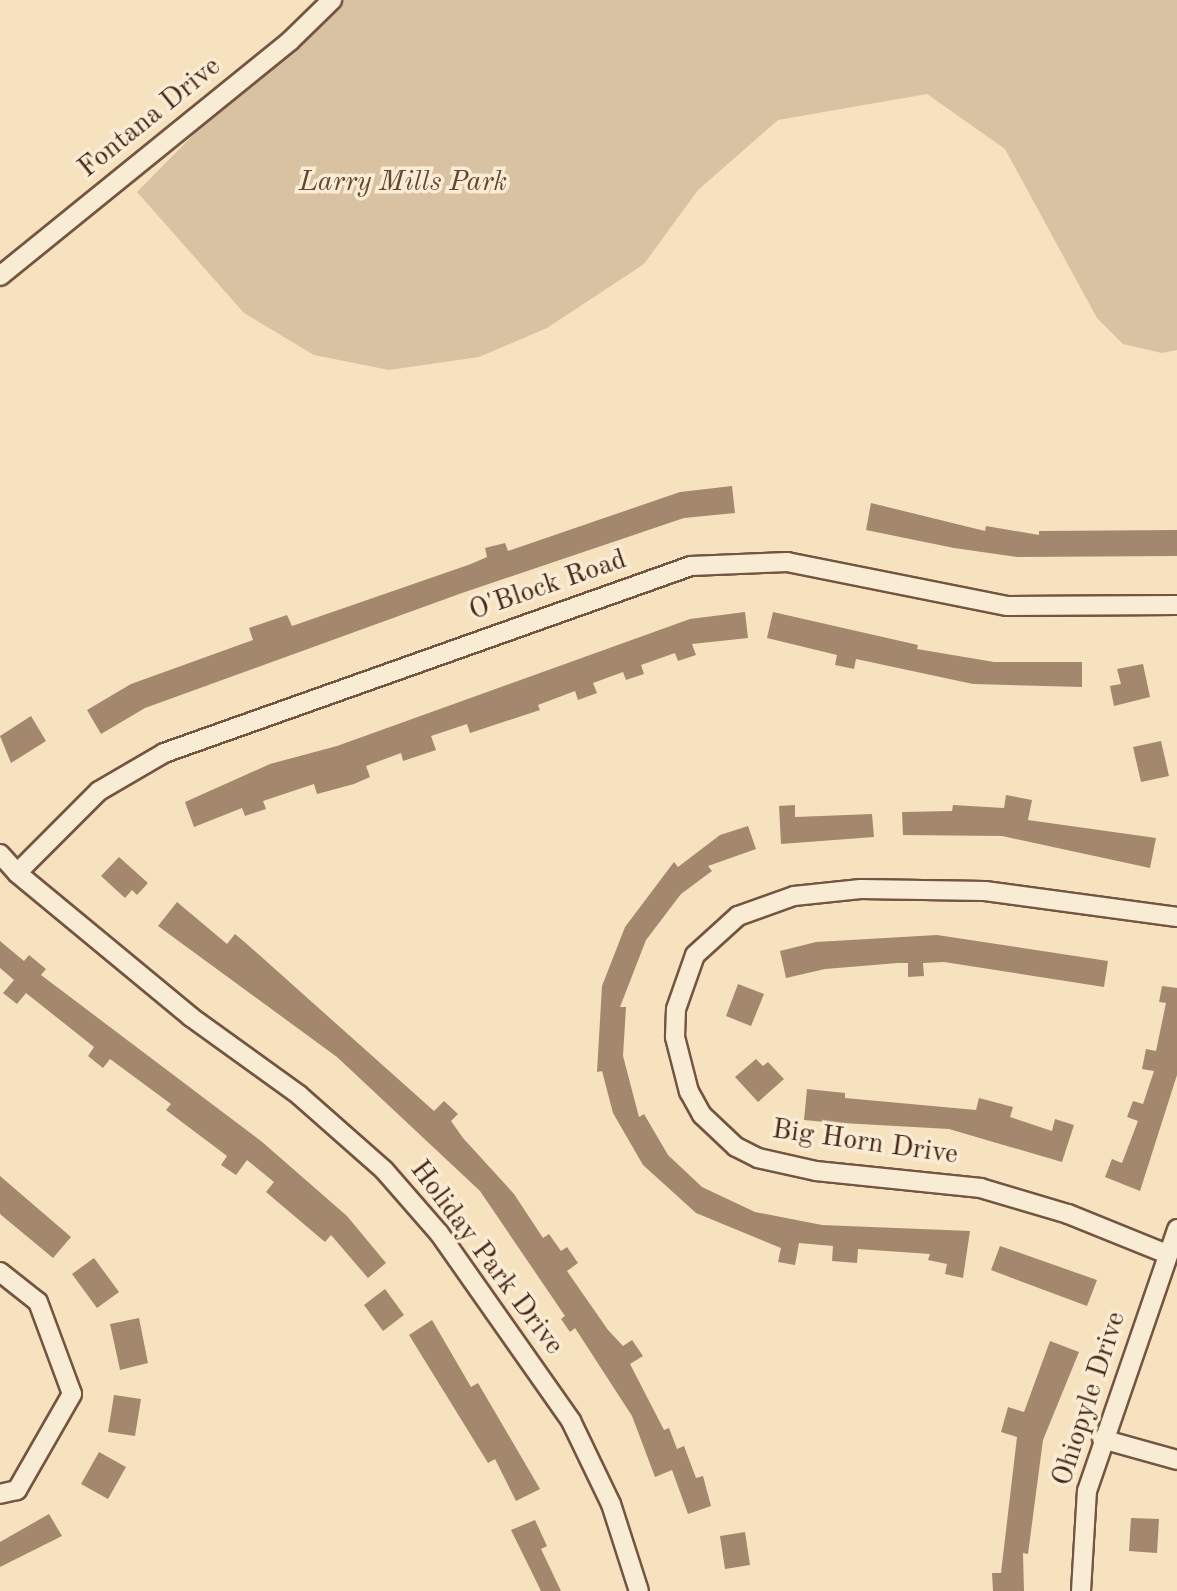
<!DOCTYPE html>
<style>
body{margin:0}
#map{position:relative;width:1177px;height:1591px;overflow:hidden;background:#f6e2be;font-family:"Old Standard TT",serif}
div>[style]{position:absolute}
.green>*{inset:0;background:#d9c2a2}
.building>*{inset:0;background:#a3886e}
.roads{filter:drop-shadow(2px 0 #745541) drop-shadow(-2px 0 #745541) drop-shadow(0 2px #745541) drop-shadow(0 -2px #745541)}
.street>*{height:18px;margin:-9px;padding:0 9px;transform-origin:9px;border-radius:9px;background:#f9ecd5}
span{translate:-50% -50%;white-space:nowrap;text-align:center;line-height:1.15;-webkit-text-stroke:7px #f9ecd5;paint-order:stroke}
.street-label{font-size:28px;color:#492617}
.park-label{font-size:28px;color:#664533;font-style:italic}
</style>
<div id="map">
<div class="green">
<div style="clip-path:polygon(326px 0,1177px 0,1177px 350px,1162px 353px,1123px 344px,1097px 318px,1005px 149px,927px 94px,778px 120px,698px 190px,644px 264px,547px 328px,479px 357px,389px 370px,314px 355px,244px 313px,137px 192px)"></div>
</div>
<div class="building">
<div style="clip-path:polygon(732px 486px,735px 513px,684px 518px,462px 593px,145px 708px,101px 734px,87px 710px,131px 684px,253px 640px,249px 628px,287px 615px,292px 626px,471px 564px,487px 557px,485px 548px,505px 543px,508px 551px,680px 492px)"></div>
<div style="clip-path:polygon(871px 503px,985px 531px,986px 526px,1039px 535px,1039px 531px,1177px 530px,1177px 556px,1017px 557px,954px 548px,866px 530px)"></div>
<div style="clip-path:polygon(745px 612px,748px 638px,692px 644px,696px 655px,678px 661px,675px 653px,641px 665px,644px 674px,626px 680px,623px 672px,593px 683px,597px 693px,578px 700px,575px 691px,538px 705px,540px 710px,470px 733px,467px 724px,431px 736px,436px 750px,403px 761px,401px 753px,366px 766px,370px 777px,354px 784px,317px 794px,314px 784px,263px 801px,266px 809px,245px 816px,242px 808px,194px 827px,185px 802px,270px 764px,337px 746px,690px 619px)"></div>
<div style="clip-path:polygon(773px 612px,918px 645px,917px 649px,994px 662px,1082px 662px,1082px 687px,973px 684px,856px 659px,854px 669px,835px 665px,837px 655px,767px 638px)"></div>
<div style="clip-path:polygon(1143px 664px,1150px 697px,1114px 706px,1110px 686px,1121px 684px,1117px 669px)"></div>
<div style="clip-path:polygon(31px 716px,46px 741px,11px 763px,0 736px)"></div>
<div style="clip-path:polygon(1161px 741px,1169px 776px,1141px 782px,1133px 747px)"></div>
<div style="clip-path:polygon(1006px 795px,1032px 800px,1028px 820px,1156px 838px,1150px 868px,1002px 836px,903px 835px,902px 812px,952px 811px,953px 805px,1004px 808px)"></div>
<div style="clip-path:polygon(795px 805px,795px 817px,872px 814px,874px 837px,781px 844px,779px 806px)"></div>
<div style="clip-path:polygon(748px 826px,756px 849px,708px 866px,712px 871px,681px 894px,646px 940px,620px 1007px,626px 1007px,623px 1056px,639px 1117px,644px 1114px,668px 1155px,702px 1187px,755px 1212px,822px 1225px,970px 1231px,963px 1278px,945px 1274px,947px 1264px,928px 1260px,930px 1254px,858px 1249px,857px 1263px,832px 1261px,833px 1246px,799px 1243px,795px 1265px,778px 1262px,781px 1248px,696px 1213px,643px 1165px,613px 1113px,602px 1071px,597px 1072px,602px 986px,625px 927px,674px 862px,678px 867px,720px 835px)"></div>
<div style="clip-path:polygon(119px 857px,148px 883px,137px 895px,132px 890px,125px 898px,101px 876px)"></div>
<div style="clip-path:polygon(177px 902px,227px 944px,235px 934px,248px 945px,434px 1111px,444px 1101px,458px 1114px,451px 1121px,463px 1138px,514px 1194px,543px 1238px,549px 1234px,561px 1251px,567px 1247px,578px 1263px,567px 1271px,608px 1330px,623px 1346px,632px 1340px,643px 1356px,630px 1364px,664px 1430px,669px 1428px,677px 1449px,684px 1446px,696px 1478px,703px 1476px,711px 1506px,688px 1514px,672px 1470px,655px 1477px,632px 1416px,575px 1328px,570px 1332px,561px 1319px,565px 1316px,480px 1191px,337px 1057px,158px 926px)"></div>
<div style="clip-path:polygon(937px 935px,1108px 961px,1104px 987px,944px 962px,923px 963px,924px 976px,908px 977px,908px 963px,898px 963px,825px 969px,786px 978px,780px 951px,816px 942px)"></div>
<div style="clip-path:polygon(0 941px,24px 961px,29px 955px,46px 969px,41px 975px,261px 1141px,347px 1216px,386px 1263px,368px 1278px,331px 1235px,325px 1242px,266px 1192px,274px 1182px,247px 1160px,236px 1175px,221px 1165px,227px 1156px,166px 1110px,171px 1104px,110px 1059px,103px 1068px,88px 1056px,94px 1047px,26px 993px,17px 1004px,3px 993px,14px 980px,0 968px)"></div>
<div style="clip-path:polygon(738px 984px,764px 994px,751px 1026px,726px 1016px)"></div>
<div style="clip-path:polygon(1162px 986px,1177px 988px,1177px 1075px,1140px 1191px,1105px 1177px,1112px 1159px,1122px 1163px,1138px 1121px,1127px 1117px,1133px 1101px,1143px 1104px,1154px 1071px,1142px 1069px,1146px 1049px,1156px 1051px,1166px 1003px,1159px 1002px)"></div>
<div style="clip-path:polygon(756px 1059px,763px 1066px,768px 1062px,784px 1079px,758px 1102px,735px 1077px)"></div>
<div style="clip-path:polygon(807px 1089px,845px 1093px,845px 1098px,976px 1110px,979px 1098px,1013px 1107px,1010px 1117px,1052px 1131px,1055px 1119px,1074px 1125px,1062px 1162px,949px 1129px,842px 1123px,841px 1131px,824px 1129px,825px 1122px,804px 1120px)"></div>
<div style="clip-path:polygon(0 1176px,71px 1237px,53px 1258px,0 1214px)"></div>
<div style="clip-path:polygon(1000px 1246px,1097px 1280px,1087px 1306px,991px 1270px)"></div>
<div style="clip-path:polygon(94px 1258px,119px 1292px,97px 1308px,72px 1274px)"></div>
<div style="clip-path:polygon(385px 1289px,404px 1315px,383px 1331px,364px 1305px)"></div>
<div style="clip-path:polygon(139px 1318px,148px 1363px,120px 1370px,110px 1324px)"></div>
<div style="clip-path:polygon(432px 1320px,471px 1387px,478px 1383px,540px 1489px,516px 1501px,495px 1459px,488px 1463px,409px 1335px)"></div>
<div style="clip-path:polygon(1050px 1341px,1079px 1352px,1043px 1440px,1028px 1554px,1023px 1553px,1024px 1591px,993px 1591px,992px 1573px,1001px 1573px,1017px 1437px,1001px 1432px,1008px 1407px,1024px 1412px)"></div>
<div style="clip-path:polygon(114px 1395px,141px 1399px,135px 1436px,108px 1432px)"></div>
<div style="clip-path:polygon(99px 1452px,126px 1467px,108px 1499px,81px 1484px)"></div>
<div style="clip-path:polygon(49px 1514px,62px 1536px,0 1567px,0 1542px)"></div>
<div style="clip-path:polygon(1131px 1518px,1159px 1519px,1157px 1553px,1129px 1551px)"></div>
<div style="clip-path:polygon(535px 1520px,547px 1546px,541px 1549px,561px 1591px,541px 1591px,511px 1530px)"></div>
<div style="clip-path:polygon(745px 1532px,750px 1565px,725px 1569px,720px 1536px)"></div>
</div>
<div class="roads">
<div class="street">
<div style="left:0;top:276px;width:373px;rotate:-39deg"></div>
<div style="left:290px;top:41px;width:59px;rotate:-44.3deg"></div>
<div style="left:0;top:854px;width:25px;rotate:48deg"></div>
<div style="left:17px;top:873px;width:116px;rotate:-45deg"></div>
<div style="left:99px;top:791px;width:75px;rotate:-30.3deg"></div>
<div style="left:164px;top:753px;width:559px;rotate:-19.54deg"></div>
<div style="left:691px;top:566px;width:96px;rotate:-2.4deg"></div>
<div style="left:787px;top:562px;width:225px;rotate:11.3deg"></div>
<div style="left:1008px;top:606px;width:169px;rotate:-0.3deg"></div>
<div style="left:17px;top:873px;width:226px;rotate:39.6deg"></div>
<div style="left:191px;top:1017px;width:133px;rotate:35.8deg"></div>
<div style="left:299px;top:1095px;width:113px;rotate:41.4deg"></div>
<div style="left:384px;top:1170px;width:84px;rotate:48.9deg"></div>
<div style="left:439px;top:1233px;width:230px;rotate:54.9deg"></div>
<div style="left:571px;top:1421px;width:92px;rotate:64.3deg"></div>
<div style="left:611px;top:1504px;width:91px;rotate:72.2deg"></div>
<div style="left:1167px;top:1254px;width:107px;rotate:-158deg"></div>
<div style="left:1068px;top:1214px;width:91px;rotate:-163.4deg"></div>
<div style="left:981px;top:1188px;width:166px;rotate:-174.1deg"></div>
<div style="left:816px;top:1171px;width:59px;rotate:-167.4deg"></div>
<div style="left:758px;top:1158px;width:25px;rotate:-153deg"></div>
<div style="left:736px;top:1147px;width:47px;rotate:-136.7deg"></div>
<div style="left:702px;top:1115px;width:26px;rotate:-119deg"></div>
<div style="left:689px;top:1092px;width:57px;rotate:-104.3deg"></div>
<div style="left:675px;top:1037px;width:28px;rotate:-88deg"></div>
<div style="left:676px;top:1009px;width:57px;rotate:-70.6deg"></div>
<div style="left:695px;top:955px;width:58px;rotate:-42.2deg"></div>
<div style="left:738px;top:916px;width:59px;rotate:-19.7deg"></div>
<div style="left:794px;top:896px;width:67px;rotate:-6deg"></div>
<div style="left:861px;top:889px;width:124px;rotate:0.9deg"></div>
<div style="left:985px;top:891px;width:194px;rotate:7.7deg"></div>
<div style="left:0;top:1272px;width:48px;rotate:38.3deg"></div>
<div style="left:38px;top:1302px;width:98px;rotate:69.7deg"></div>
<div style="left:72px;top:1394px;width:111px;rotate:119.8deg"></div>
<div style="left:17px;top:1490px;width:17px;rotate:167deg"></div>
<div style="left:1102px;top:1439px;width:78px;rotate:15.6deg"></div>
<div style="left:1081px;top:1591px;width:100px;rotate:-86.6deg"></div>
<div style="left:1087px;top:1491px;width:277px;rotate:-71deg"></div>
</div>
</div>
<div class="street-label">
<span style="left:150px;top:118px;rotate:-39deg">Fontana Drive</span>
<span style="left:548px;top:586px;rotate:-19deg">O'Block Road</span>
<span style="left:865px;top:1143px;rotate:8deg">Big Horn Drive</span>
<span style="left:486px;top:1258px;rotate:53deg">Holiday Park Drive</span>
<span style="left:1090px;top:1399px;rotate:-72deg">Ohiopyle Drive</span>
</div>
<div class="park-label">
<span style="left:403px;top:183px">Larry Mills Park</span>
</div>
</div>
